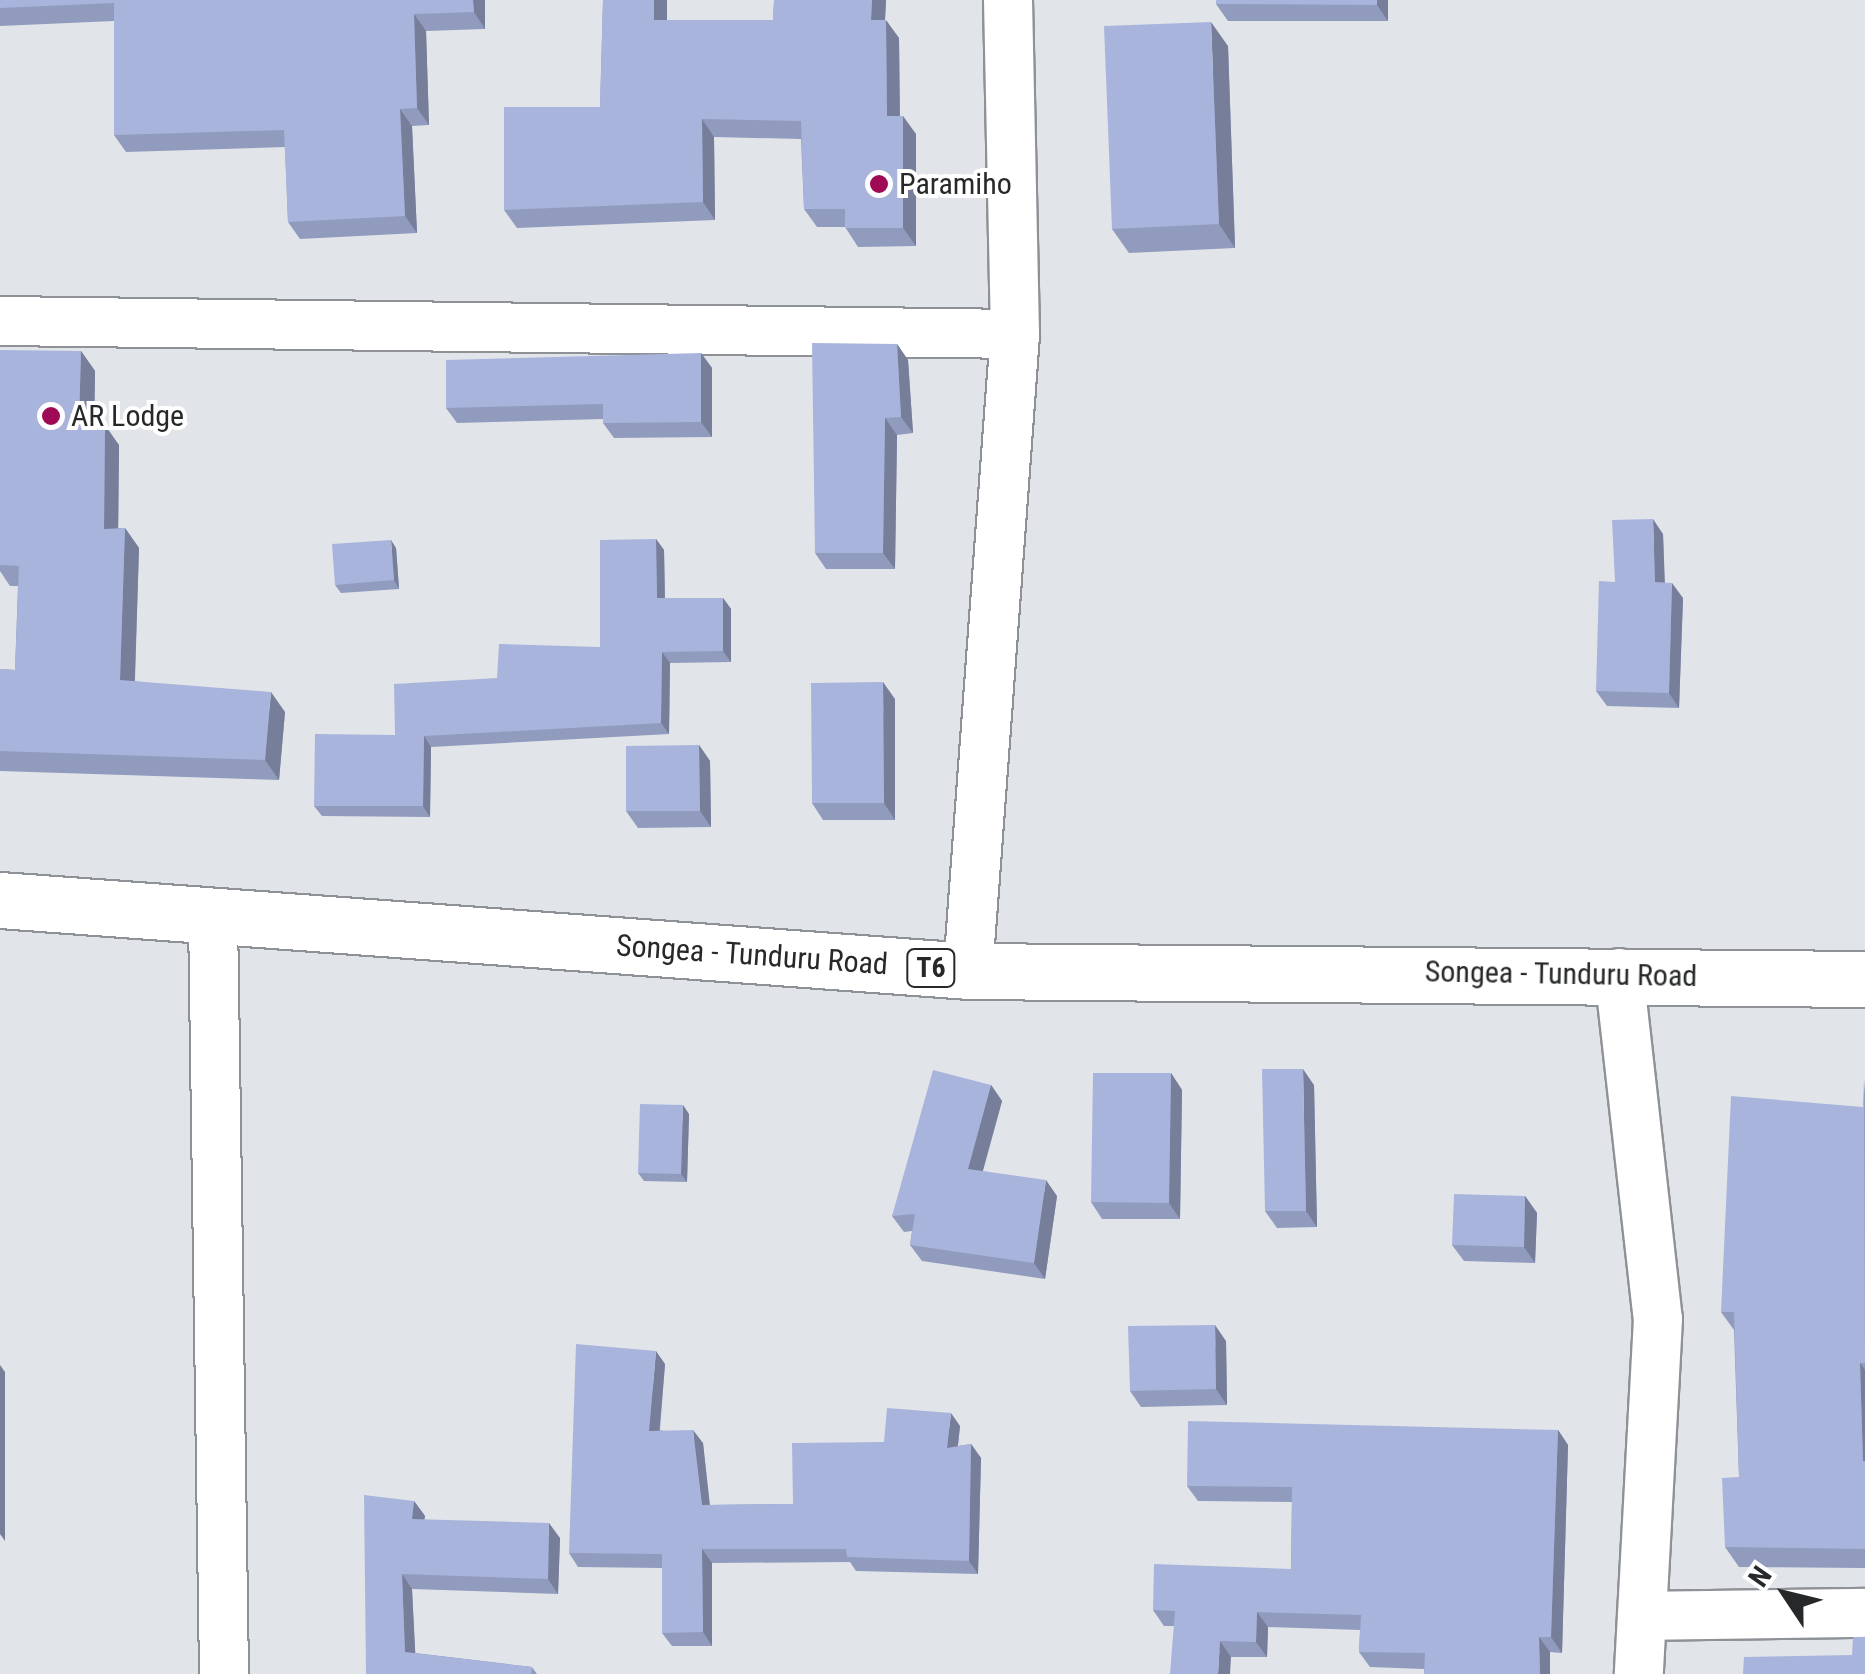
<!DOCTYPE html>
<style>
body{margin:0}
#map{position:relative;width:1865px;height:1674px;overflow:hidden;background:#e1e5e9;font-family:"Roboto Condensed",sans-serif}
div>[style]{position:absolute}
.roads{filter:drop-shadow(2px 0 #8e9296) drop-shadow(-2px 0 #8e9296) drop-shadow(0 2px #8e9296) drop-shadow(0 -2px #8e9296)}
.minor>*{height:48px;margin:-24px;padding:0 24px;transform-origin:24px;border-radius:24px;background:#fff}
.trunk>*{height:55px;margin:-27.5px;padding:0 27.5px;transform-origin:27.5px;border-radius:27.5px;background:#fff}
.wall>*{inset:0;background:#919bbd}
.shaded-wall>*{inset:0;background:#767e9a}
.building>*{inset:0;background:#a9b4dc}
.dots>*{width:28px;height:28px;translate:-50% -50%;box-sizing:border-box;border:5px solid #fff;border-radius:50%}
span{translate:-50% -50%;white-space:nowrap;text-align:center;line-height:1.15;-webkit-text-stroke:8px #fff;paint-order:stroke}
.shield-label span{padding:2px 8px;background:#fff;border:2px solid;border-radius:8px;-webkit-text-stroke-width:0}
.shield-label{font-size:28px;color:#262829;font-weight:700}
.poi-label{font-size:30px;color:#262829}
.left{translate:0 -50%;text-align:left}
.street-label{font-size:30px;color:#262829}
.north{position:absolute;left:1735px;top:1544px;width:100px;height:100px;-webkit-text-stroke:8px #fff;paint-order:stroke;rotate:305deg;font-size:28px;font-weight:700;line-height:40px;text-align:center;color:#262829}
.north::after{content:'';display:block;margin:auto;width:35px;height:45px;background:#262829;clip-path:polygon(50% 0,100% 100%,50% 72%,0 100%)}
</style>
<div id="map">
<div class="roads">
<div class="minor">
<div style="left:0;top:321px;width:1015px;rotate:0.73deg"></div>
<div style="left:213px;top:915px;width:759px;rotate:89.17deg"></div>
<div style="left:968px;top:971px;width:639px;rotate:-85.78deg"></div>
<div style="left:1015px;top:334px;width:334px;rotate:-91.2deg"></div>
<div style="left:1619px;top:973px;width:348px;rotate:83.6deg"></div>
<div style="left:1658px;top:1319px;width:356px;rotate:93.1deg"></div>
<div style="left:1642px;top:1616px;width:223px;rotate:-0.8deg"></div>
</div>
<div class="trunk">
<div style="left:0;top:900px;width:971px;rotate:4.19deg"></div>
<div style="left:968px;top:971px;width:897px;rotate:0.51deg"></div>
</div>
</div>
<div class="wall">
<div style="clip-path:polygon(0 0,485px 0,485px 29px,426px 31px,429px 125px,412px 126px,417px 233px,300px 239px,288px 222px,285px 147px,126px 152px,114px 135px,114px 21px,0 26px)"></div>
<div style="clip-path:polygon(603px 0,667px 0,667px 20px,773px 20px,774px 0,886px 0,885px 20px,899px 38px,900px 116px,916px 134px,916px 246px,858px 247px,845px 227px,817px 227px,804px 209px,801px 139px,714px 137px,715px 220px,517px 228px,504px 210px,600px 107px)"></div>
<div style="clip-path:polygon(1388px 0,1388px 21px,1228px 21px,1216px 4px)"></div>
<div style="clip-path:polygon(1228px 46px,1235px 248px,1129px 253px,1112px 229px)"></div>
<div style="clip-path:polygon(897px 344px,908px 360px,913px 433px,897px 435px,895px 569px,826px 569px,815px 553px)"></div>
<div style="clip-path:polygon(81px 351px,95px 371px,94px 425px,119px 445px,118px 528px,125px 528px,139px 548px,135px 681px,285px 712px,279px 780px,0 771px,0 669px,15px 670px,18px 586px,10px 586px,0 571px,0 565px)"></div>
<div style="clip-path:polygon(701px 353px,712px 368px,712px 437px,614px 438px,603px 423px,603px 419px,457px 423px,446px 408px)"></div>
<div style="clip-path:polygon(1663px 534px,1665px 583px,1683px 598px,1679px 708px,1607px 706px,1596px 691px,1615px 582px)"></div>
<div style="clip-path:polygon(656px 539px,664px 550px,665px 598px,723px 598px,731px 609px,731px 662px,670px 663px,669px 734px,431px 747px,430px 817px,322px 816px,314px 806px,395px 735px,497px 678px,600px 647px)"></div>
<div style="clip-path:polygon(396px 548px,399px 589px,341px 593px,335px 585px)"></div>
<div style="clip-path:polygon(895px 699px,895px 820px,823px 820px,812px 803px)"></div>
<div style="clip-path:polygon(699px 745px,710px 761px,711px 827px,638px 828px,626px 811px)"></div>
<div style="clip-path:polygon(1171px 1073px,1182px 1090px,1180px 1219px,1102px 1219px,1091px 1202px)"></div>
<div style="clip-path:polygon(1865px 1079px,1865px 1568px,1739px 1567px,1725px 1547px,1739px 1477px,1734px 1330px,1721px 1312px,1863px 1107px)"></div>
<div style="clip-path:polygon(991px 1085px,1002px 1101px,983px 1171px,1057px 1196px,1045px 1279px,922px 1261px,910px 1245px,912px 1231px,904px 1232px,892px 1216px)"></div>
<div style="clip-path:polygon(1314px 1085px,1317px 1227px,1277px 1228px,1265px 1211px)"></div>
<div style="clip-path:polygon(689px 1114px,687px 1182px,644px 1181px,638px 1173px)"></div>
<div style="clip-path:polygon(1525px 1196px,1537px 1213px,1535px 1263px,1464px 1261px,1452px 1245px)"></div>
<div style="clip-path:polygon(1226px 1341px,1227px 1405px,1141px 1407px,1130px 1391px)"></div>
<div style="clip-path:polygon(665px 1364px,660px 1430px,703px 1443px,710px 1505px,793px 1504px,884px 1442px,960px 1426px,958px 1446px,971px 1444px,981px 1458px,978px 1574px,856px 1571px,850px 1562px,712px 1563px,712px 1646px,672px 1646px,662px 1633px,662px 1568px,578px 1567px,569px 1553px)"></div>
<div style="clip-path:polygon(1558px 1430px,1568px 1445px,1562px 1653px,1550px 1652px,1550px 1674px,1424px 1674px,1424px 1669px,1370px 1667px,1359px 1652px,1360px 1630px,1268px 1627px,1267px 1657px,1231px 1657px,1174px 1626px,1164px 1626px,1153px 1610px,1291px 1569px,1292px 1502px,1198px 1501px,1187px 1486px)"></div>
<div style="clip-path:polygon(414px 1501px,425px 1516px,424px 1520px,560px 1538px,558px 1594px,412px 1589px,415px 1653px,532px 1667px,537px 1674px,366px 1674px)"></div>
</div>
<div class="shaded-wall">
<div style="clip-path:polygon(473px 0,485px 0,485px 29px,474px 12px)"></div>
<div style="clip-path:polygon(654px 0,667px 0,667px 38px,654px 20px)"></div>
<div style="clip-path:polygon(872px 0,886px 0,884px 39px,871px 20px)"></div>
<div style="clip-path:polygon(1377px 0,1388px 0,1388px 21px,1377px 5px)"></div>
<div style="clip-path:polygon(414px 14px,426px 31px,429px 125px,417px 108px)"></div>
<div style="clip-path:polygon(886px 20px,899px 38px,900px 134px,887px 116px)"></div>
<div style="clip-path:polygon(1211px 22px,1228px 46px,1235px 248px,1219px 224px)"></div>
<div style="clip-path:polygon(400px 109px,412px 126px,417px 233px,405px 216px)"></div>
<div style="clip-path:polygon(903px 116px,916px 134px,916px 246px,903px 228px)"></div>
<div style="clip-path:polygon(702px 119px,714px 137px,715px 220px,703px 202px)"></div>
<div style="clip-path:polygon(897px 344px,908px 360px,913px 433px,901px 417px)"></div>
<div style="clip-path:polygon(81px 351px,95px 371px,94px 445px,79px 424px)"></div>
<div style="clip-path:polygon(701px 353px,712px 368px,712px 437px,701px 422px)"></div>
<div style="clip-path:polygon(885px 418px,897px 435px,895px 569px,883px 553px)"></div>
<div style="clip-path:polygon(105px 425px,119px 445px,118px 549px,104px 529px)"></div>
<div style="clip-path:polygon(1653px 519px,1663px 534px,1665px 597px,1655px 582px)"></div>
<div style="clip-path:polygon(125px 528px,139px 548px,134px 701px,120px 680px)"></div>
<div style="clip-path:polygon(656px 539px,664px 550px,665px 609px,657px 598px)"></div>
<div style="clip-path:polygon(391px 540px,396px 548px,399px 589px,394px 580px)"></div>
<div style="clip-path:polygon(1672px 583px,1683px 598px,1679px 708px,1669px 693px)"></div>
<div style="clip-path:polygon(723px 598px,731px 609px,731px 662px,723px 651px)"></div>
<div style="clip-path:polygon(662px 652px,670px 663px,669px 734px,661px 723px)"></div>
<div style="clip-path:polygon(883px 682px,895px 699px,895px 820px,884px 803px)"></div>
<div style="clip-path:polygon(271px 692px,285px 712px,279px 780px,265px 760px)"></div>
<div style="clip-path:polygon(424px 736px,431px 747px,430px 817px,423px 806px)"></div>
<div style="clip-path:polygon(699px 745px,710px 761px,711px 827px,700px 811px)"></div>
<div style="clip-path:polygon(1303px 1069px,1314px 1085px,1317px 1227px,1306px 1211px)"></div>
<div style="clip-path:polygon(1171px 1073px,1182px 1090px,1180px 1219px,1169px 1203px)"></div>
<div style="clip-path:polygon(991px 1085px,1002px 1101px,979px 1184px,968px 1169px)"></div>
<div style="clip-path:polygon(683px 1105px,689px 1114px,687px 1182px,681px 1174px)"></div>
<div style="clip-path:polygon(1046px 1180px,1057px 1196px,1045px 1279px,1034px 1263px)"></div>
<div style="clip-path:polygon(1525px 1196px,1537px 1213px,1535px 1263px,1524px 1247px)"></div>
<div style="clip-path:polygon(1215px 1325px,1226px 1341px,1227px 1405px,1216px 1389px)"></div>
<div style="clip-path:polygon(656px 1351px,665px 1364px,658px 1444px,649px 1431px)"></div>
<div style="clip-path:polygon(1860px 1363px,1865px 1370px,1865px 1463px,1863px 1461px)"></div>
<div style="clip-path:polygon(0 1365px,5px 1372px,5px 1541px,0 1534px)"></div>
<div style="clip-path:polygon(951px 1413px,960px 1426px,956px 1462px,947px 1448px)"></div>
<div style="clip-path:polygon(693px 1430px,703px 1443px,711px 1518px,702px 1505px)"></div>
<div style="clip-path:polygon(1558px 1430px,1568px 1445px,1562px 1653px,1551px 1637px)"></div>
<div style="clip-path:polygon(971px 1444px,981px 1458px,978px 1574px,969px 1561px)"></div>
<div style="clip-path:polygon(414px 1501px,425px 1516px,422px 1535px,412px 1519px)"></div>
<div style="clip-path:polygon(549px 1523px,560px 1538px,558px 1594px,548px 1579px)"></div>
<div style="clip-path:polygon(702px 1549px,712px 1563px,712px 1646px,703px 1632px)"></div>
<div style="clip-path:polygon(402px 1574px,412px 1589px,416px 1667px,405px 1652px)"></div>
<div style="clip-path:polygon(1257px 1612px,1268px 1627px,1267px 1657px,1256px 1642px)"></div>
<div style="clip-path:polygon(1539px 1637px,1550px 1652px,1550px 1674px,1540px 1674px)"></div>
<div style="clip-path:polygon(1220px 1641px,1231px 1657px,1230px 1674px,1218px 1674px)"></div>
</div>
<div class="building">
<div style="clip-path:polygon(0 0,473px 0,474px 12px,414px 14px,417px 108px,400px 109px,405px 216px,288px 222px,284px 130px,114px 135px,114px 3px,0 8px)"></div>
<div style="clip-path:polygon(603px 0,654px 0,654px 20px,773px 20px,774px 0,872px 0,871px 20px,886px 20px,887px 116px,903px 116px,903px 228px,845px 228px,845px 209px,804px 209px,801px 121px,702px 119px,703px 202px,504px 210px,504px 107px,600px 107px)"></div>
<div style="clip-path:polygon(1216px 0,1377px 0,1377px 5px,1216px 4px)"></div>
<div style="clip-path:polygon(1211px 22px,1219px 224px,1112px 229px,1104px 26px)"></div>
<div style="clip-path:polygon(812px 343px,897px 344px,901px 417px,885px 418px,883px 553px,815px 553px)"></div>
<div style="clip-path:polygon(0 350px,81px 351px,79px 424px,105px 425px,104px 529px,125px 528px,120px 680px,271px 692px,265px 760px,0 751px,0 669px,15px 670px,19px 566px,0 565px)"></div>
<div style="clip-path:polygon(701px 353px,701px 422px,603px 423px,603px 404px,446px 408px,446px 360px)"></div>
<div style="clip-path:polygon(1653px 519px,1655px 582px,1672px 583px,1669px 693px,1596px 691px,1599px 581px,1615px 582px,1612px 520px)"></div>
<div style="clip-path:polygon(656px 539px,657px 598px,723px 598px,723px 651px,662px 652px,661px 723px,424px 736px,423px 806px,314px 806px,315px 734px,395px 735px,394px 684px,497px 678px,499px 644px,600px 647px,600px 540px)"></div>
<div style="clip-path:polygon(391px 540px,394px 580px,335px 585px,332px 544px)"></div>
<div style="clip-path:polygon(883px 682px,884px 803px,812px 803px,811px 683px)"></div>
<div style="clip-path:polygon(699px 745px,700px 811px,626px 811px,626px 746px)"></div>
<div style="clip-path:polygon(1262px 1069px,1303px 1069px,1306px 1211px,1265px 1211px)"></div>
<div style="clip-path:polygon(933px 1070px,991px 1085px,968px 1169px,1046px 1180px,1034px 1263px,910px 1245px,915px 1214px,892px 1216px)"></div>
<div style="clip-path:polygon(1093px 1073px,1171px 1073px,1169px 1203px,1091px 1202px)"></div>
<div style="clip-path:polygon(1864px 1079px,1865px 1363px,1860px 1363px,1863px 1461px,1865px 1461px,1865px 1549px,1725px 1547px,1722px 1478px,1739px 1477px,1734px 1312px,1721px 1312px,1731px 1096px,1863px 1107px)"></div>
<div style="clip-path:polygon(640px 1104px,683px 1105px,681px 1174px,638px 1173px)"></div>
<div style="clip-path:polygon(1454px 1194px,1525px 1196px,1524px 1247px,1452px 1245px)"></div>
<div style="clip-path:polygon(1215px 1325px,1216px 1389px,1130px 1391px,1128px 1326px)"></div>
<div style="clip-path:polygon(576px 1344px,656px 1351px,649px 1431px,693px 1430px,702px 1505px,793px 1504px,792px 1443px,884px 1442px,887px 1408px,951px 1413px,947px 1448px,971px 1444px,969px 1561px,847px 1557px,846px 1549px,702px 1549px,703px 1632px,662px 1633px,662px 1554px,569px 1553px)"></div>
<div style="clip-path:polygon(1188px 1421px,1558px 1430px,1551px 1637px,1539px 1637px,1540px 1674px,1424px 1674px,1425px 1653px,1359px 1652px,1361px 1615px,1257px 1612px,1256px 1642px,1220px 1641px,1218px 1674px,1170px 1674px,1175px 1611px,1153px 1610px,1154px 1564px,1291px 1569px,1292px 1487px,1187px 1486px)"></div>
<div style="clip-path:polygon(364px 1495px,414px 1501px,412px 1519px,549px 1523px,548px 1579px,402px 1574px,405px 1652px,532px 1667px,531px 1674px,366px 1674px)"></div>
<div style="clip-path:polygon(1853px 1637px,1865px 1637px,1865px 1674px,1743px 1674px,1744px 1657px,1852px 1655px)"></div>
</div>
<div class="dots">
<div style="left:879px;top:184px;background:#9e0a54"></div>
<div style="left:51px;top:416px;background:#9e0a54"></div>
</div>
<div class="shield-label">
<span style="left:931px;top:968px">T6</span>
</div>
<div class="poi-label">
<span class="left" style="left:899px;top:184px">Paramiho</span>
<span class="left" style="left:71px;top:416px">AR Lodge</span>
</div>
<div class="street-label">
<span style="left:752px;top:955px;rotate:4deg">Songea - Tunduru Road</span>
<span style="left:1561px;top:974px;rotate:1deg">Songea - Tunduru Road</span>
</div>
<div class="north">N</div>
</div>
